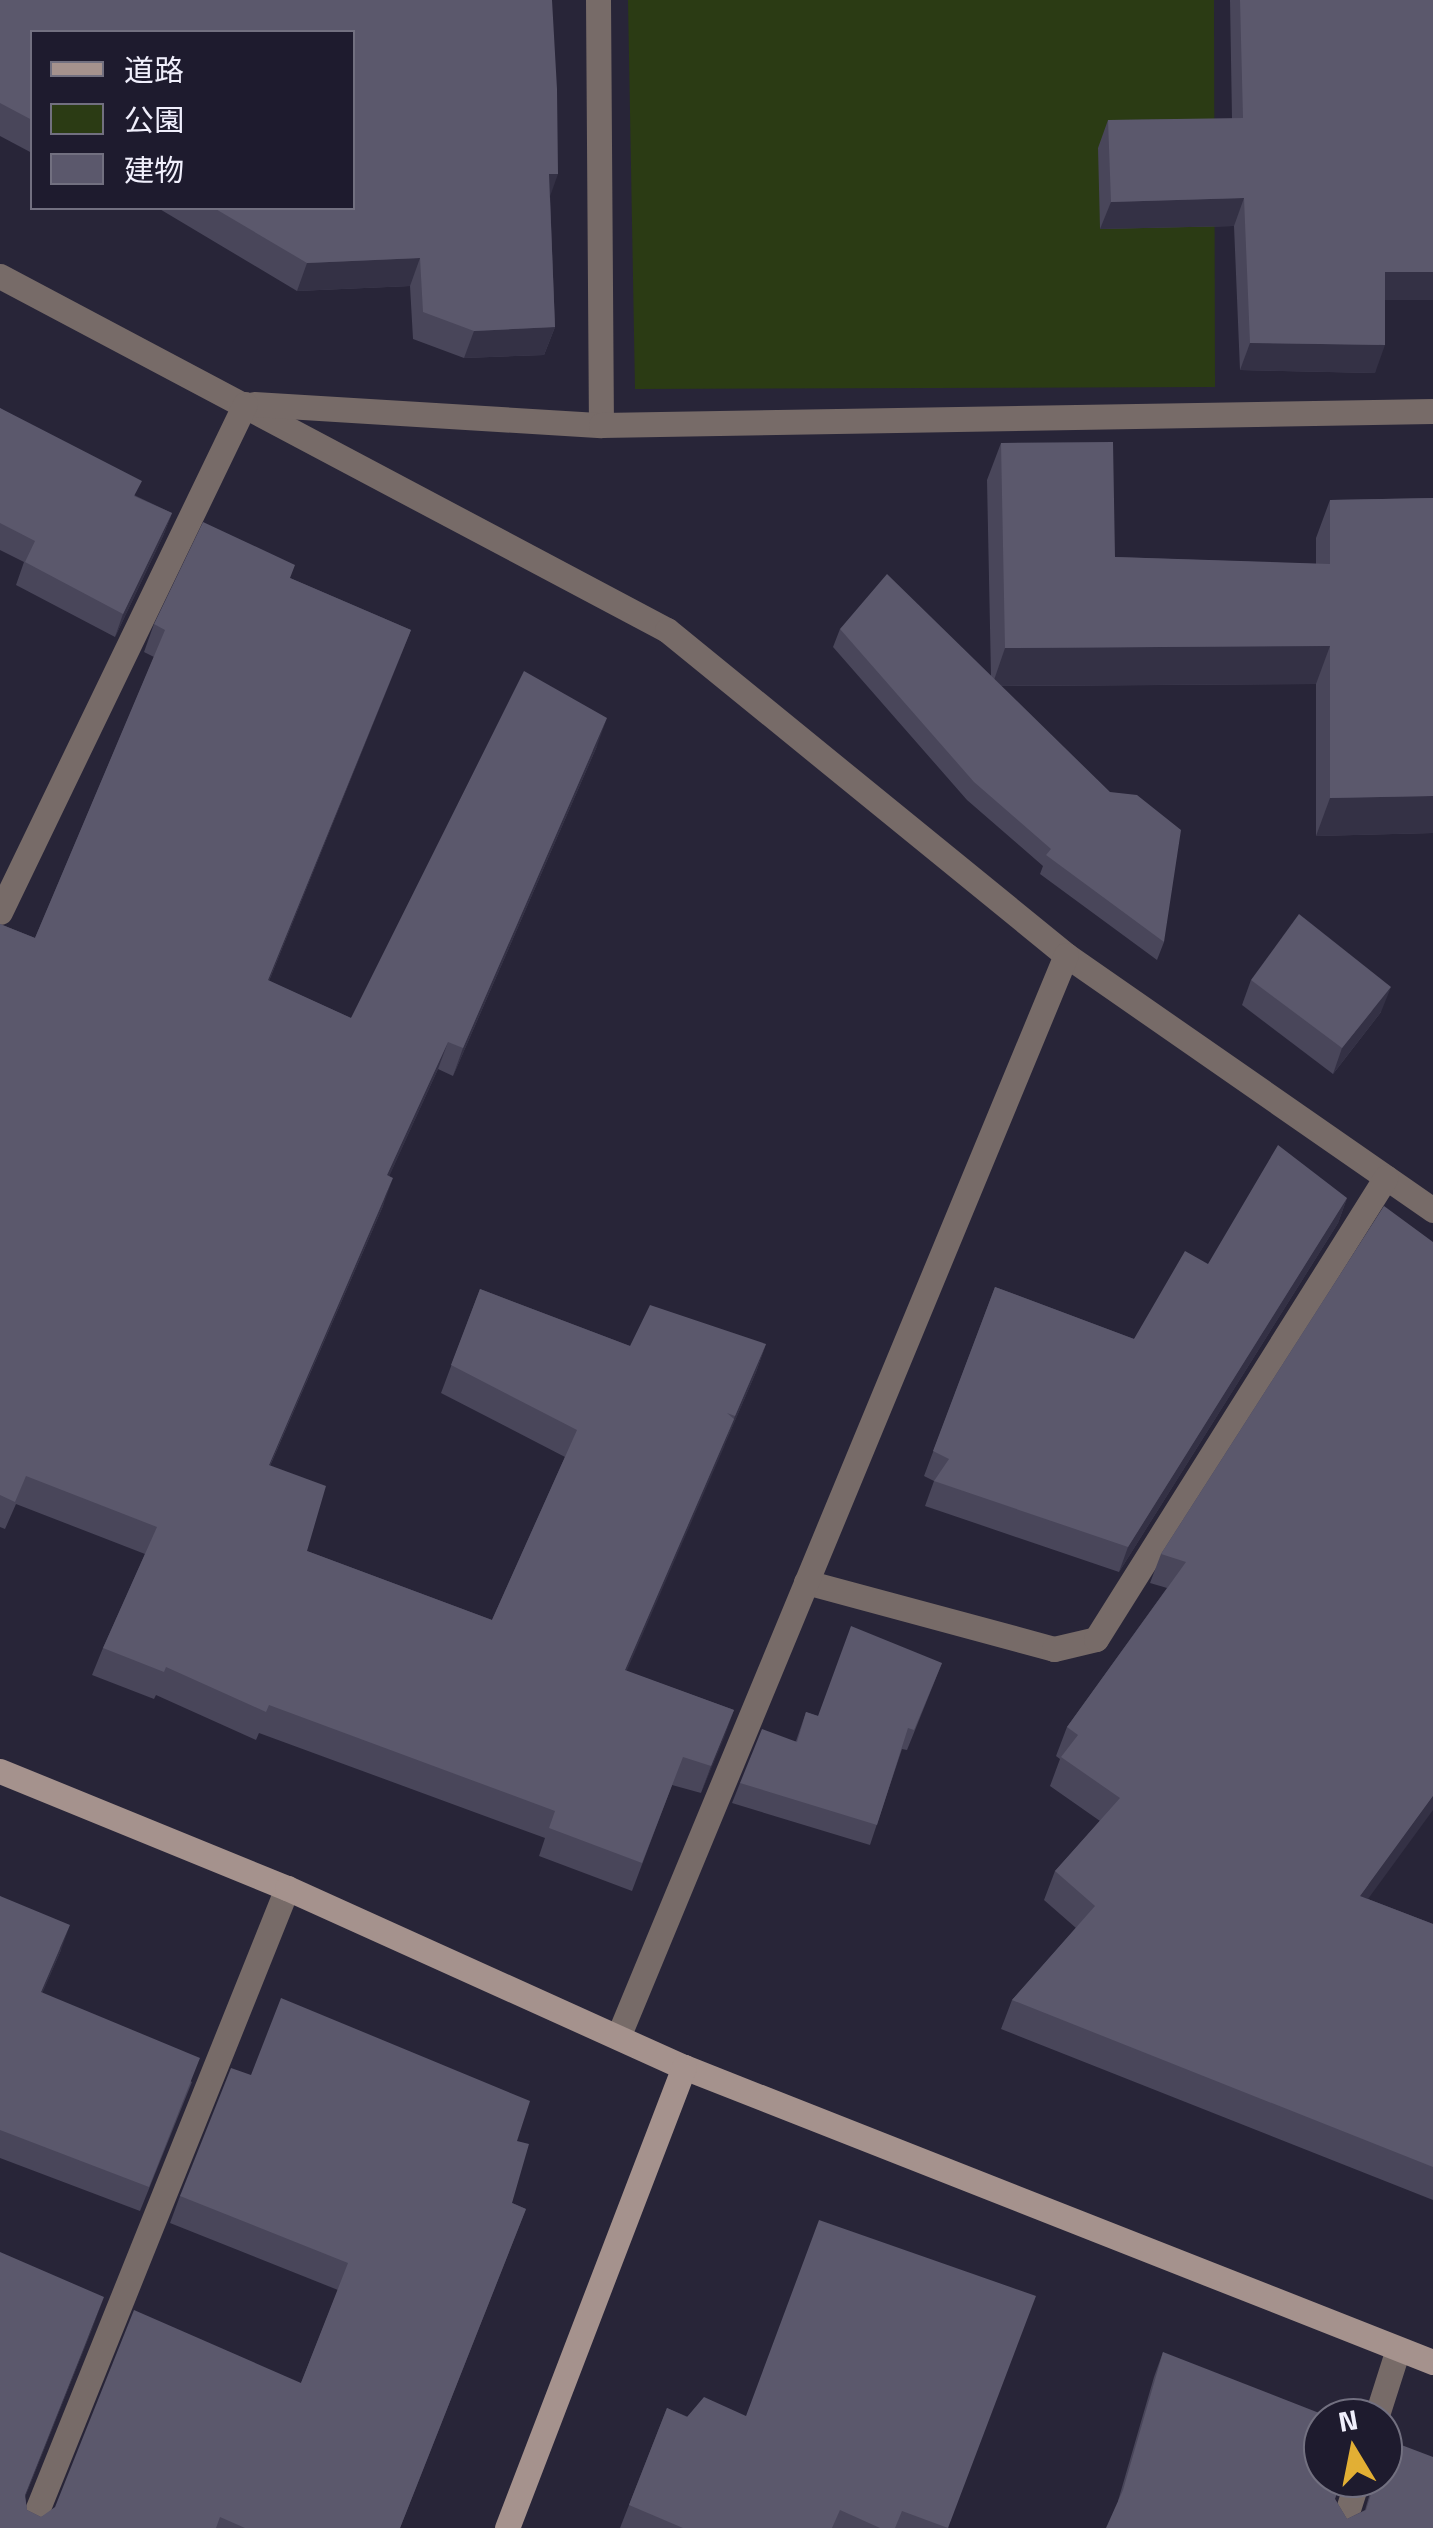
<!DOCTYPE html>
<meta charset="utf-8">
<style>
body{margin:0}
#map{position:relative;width:1433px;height:2528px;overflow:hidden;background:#282538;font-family:"Titillium Web","Noto Sans JP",sans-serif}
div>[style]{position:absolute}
.green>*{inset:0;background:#2b3b14}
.street>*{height:25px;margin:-12.5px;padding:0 12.5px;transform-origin:12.5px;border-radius:12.5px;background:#776b68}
.secondary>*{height:25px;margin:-12.5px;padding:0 12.5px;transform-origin:12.5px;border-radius:12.5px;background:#a5928d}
.wall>*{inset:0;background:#49465a}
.shaded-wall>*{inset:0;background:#343145}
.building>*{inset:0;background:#5b586c}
span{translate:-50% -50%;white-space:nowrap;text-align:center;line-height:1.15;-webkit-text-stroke:8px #1e1b2e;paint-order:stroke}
.legend{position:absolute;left:30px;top:30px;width:325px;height:180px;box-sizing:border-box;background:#1e1b2e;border:2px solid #727080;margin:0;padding:12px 18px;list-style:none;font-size:30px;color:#f0effc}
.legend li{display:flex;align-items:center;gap:20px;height:50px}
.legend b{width:50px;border:2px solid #727080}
.north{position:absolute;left:1303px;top:2398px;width:100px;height:100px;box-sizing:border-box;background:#1e1b2e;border:2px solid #727080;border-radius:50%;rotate:350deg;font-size:28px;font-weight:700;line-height:40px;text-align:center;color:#f0effc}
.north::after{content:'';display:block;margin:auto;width:35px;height:45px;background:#e2af34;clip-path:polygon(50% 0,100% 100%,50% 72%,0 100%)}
</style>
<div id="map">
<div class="green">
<div style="clip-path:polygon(628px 0,1214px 0,1215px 387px,635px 389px)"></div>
</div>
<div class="street">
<div style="left:598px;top:0;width:425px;rotate:89.6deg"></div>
<div style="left:0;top:276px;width:755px;rotate:27.96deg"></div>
<div style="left:667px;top:630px;width:515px;rotate:39.16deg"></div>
<div style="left:1066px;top:955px;width:447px;rotate:34.8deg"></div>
<div style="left:254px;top:404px;width:348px;rotate:3.5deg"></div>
<div style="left:601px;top:425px;width:832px;rotate:-0.96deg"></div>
<div style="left:0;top:912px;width:564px;rotate:-64.25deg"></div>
<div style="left:806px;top:1582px;width:257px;rotate:15.1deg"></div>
<div style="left:1054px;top:1649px;width:43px;rotate:-13.4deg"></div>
<div style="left:1096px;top:1639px;width:545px;rotate:-57.88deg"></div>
<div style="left:618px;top:2037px;width:1171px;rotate:-67.51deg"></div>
<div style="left:1376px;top:2418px;width:72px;rotate:-72.3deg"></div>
<div style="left:30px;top:2528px;width:690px;rotate:-68.12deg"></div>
<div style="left:1342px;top:2528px;width:52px;rotate:-72.3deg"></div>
</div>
<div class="secondary">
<div style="left:0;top:1771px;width:310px;rotate:22.2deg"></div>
<div style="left:287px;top:1888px;width:435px;rotate:24.3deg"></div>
<div style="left:684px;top:2067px;width:805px;rotate:21.5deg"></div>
<div style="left:507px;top:2528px;width:494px;rotate:-69deg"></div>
</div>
<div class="wall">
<div style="clip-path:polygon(0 0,550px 195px,555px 327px,544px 355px,464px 358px,413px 339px,410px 286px,297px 291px,158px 208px,352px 208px,32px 32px,32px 153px,0 136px)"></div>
<div style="clip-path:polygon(1230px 0,1433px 0,1433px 300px,1385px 300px,1375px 373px,1240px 370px,1234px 226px,1100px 229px,1098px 148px,1108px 120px,1232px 119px)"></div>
<div style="clip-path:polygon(0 408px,136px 496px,172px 513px,163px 536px,115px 637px,16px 585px,24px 562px,0 550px)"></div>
<div style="clip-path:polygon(1001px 443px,1115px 557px,1316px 564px,1316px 538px,1330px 500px,1433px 498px,1433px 833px,1316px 836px,1316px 684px,1001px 686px,1164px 942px,1157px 960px,1040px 874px,1043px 866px,967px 800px,833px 647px,840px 629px,991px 676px,987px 480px)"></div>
<div style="clip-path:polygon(290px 578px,411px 630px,269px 981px,351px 1018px,597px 746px,453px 1076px,438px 1069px,389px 1176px,383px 1206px,270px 1466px,307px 1551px,492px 1620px,565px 1457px,441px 1393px,480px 1289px,630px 1346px,766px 1344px,756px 1372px,626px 1671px,734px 1710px,701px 1793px,672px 1785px,632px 1891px,539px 1856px,545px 1838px,259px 1733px,256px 1740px,156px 1695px,154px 1699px,92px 1675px,103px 1648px,145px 1554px,16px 1504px,5px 1529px,0 1527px,0 924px,35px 938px,154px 657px,144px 652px,154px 624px)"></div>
<div style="clip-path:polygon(1251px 980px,1381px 1012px,1333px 1074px,1242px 1005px)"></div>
<div style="clip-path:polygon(1347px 1198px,1338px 1223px,1119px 1572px,925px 1506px,934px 1481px,924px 1476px,995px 1287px,1134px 1339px,1208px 1264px)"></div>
<div style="clip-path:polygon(1384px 1206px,1368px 1899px,1433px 1924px,1433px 2200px,1001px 2029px,1012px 2000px,1076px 1928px,1044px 1900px,1055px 1871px,1100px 1821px,1050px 1786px,1060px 1759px,1056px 1756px,1067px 1727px,1167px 1588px,1150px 1583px,1161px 1554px)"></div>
<div style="clip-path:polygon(942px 1663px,907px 1750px,902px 1749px,870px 1845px,732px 1803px,740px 1783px,796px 1741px,806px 1712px,818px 1716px)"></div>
<div style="clip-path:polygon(0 1896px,61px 1950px,42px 1993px,192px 2082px,140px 2211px,0 2158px)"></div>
<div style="clip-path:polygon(251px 2075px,517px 2141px,512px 2203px,526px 2209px,400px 2528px,0 2528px,94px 2324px,25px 2497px,27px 2510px,41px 2517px,301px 2383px,338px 2290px,170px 2223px,180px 2196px)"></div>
<div style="clip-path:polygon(1163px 2352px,1335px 2499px,1347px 2519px,1365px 2510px,1373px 2483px,1373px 2478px,1383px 2478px,1433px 2528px,1118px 2501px,1154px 2377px)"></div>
<div style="clip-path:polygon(667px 2408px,949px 2528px,620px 2528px)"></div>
</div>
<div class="shaded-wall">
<div style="clip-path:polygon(549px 174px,558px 174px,548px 202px)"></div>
<div style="clip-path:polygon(1244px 198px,1234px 226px,1100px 229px,1111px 202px)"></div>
<div style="clip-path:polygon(420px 258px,410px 286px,297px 291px,307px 263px)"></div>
<div style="clip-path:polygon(1385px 272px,1433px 272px,1433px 300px,1375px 300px)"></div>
<div style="clip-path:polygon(555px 327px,544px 355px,464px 358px,474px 331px)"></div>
<div style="clip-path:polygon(1250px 343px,1385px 345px,1375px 373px,1240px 370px)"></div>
<div style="clip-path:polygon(172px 513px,163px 536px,115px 637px,123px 614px)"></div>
<div style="clip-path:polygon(411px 630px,400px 658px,258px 1008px,268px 980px)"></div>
<div style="clip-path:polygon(1330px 646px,1316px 684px,992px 686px,1005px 648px)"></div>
<div style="clip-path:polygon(607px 718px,597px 746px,453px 1076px,463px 1048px)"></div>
<div style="clip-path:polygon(1433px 796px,1433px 833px,1316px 836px,1330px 798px)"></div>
<div style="clip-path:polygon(1391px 987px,1381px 1012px,1333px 1074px,1342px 1048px)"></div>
<div style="clip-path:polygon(448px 1042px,438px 1069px,377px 1203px,387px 1175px)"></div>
<div style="clip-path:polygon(393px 1178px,383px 1206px,258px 1493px,269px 1465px)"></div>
<div style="clip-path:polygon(1347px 1198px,1338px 1223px,1119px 1572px,1128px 1547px)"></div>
<div style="clip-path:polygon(766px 1344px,756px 1372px,725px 1444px,735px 1416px)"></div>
<div style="clip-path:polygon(734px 1419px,724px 1447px,615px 1698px,625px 1670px)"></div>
<div style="clip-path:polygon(734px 1710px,724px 1738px,701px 1793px,711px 1766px)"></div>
<div style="clip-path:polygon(1433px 1796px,1433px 1810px,1349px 1925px,1360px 1896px)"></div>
<div style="clip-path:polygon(70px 1925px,61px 1950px,32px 2017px,41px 1992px)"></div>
<div style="clip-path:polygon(104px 2297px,94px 2324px,15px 2522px,25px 2495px)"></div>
</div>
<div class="building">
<div style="clip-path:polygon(0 0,552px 0,557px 89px,558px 174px,549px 174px,555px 327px,474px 331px,423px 312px,420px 258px,307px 263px,214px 208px,352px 208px,352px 32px,32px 32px,32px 120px,0 103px)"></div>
<div style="clip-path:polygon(1240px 0,1433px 0,1433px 272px,1385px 272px,1385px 345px,1250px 343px,1244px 198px,1111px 202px,1108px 120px,1243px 118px)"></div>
<div style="clip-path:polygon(0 408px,142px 481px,134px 496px,172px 513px,123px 614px,25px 562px,35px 541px,0 523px)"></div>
<div style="clip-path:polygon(1113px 442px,1115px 557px,1330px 564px,1330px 500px,1433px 498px,1433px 796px,1330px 798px,1330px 646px,1005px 648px,1001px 443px)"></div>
<div style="clip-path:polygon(203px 522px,295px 565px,290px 578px,411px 630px,268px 980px,351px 1018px,524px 671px,607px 718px,463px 1048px,448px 1042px,387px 1175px,393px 1178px,269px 1465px,326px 1486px,307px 1551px,492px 1620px,577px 1430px,451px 1365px,480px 1289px,630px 1346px,650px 1305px,766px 1344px,735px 1416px,727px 1413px,734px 1419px,625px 1670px,734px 1710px,711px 1766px,683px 1757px,642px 1863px,549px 1828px,555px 1811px,269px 1705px,266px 1712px,166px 1667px,164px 1672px,103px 1648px,157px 1527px,26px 1476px,15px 1502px,0 1495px,0 924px,35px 938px,165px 630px,154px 624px)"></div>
<div style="clip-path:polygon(887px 574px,1110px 792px,1137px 795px,1181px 830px,1164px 942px,1046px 855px,1051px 849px,974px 782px,840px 629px)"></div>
<div style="clip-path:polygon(1299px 914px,1391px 987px,1342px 1048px,1251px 980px)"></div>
<div style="clip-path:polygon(1278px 1145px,1347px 1198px,1128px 1547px,934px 1481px,949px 1459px,933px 1451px,995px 1287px,1134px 1339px,1185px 1251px,1208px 1264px)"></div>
<div style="clip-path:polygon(1384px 1206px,1433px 1242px,1433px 1796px,1360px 1896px,1433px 1924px,1433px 2167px,1012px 2000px,1095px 1906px,1055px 1871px,1120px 1798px,1061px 1757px,1078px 1735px,1067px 1727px,1186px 1562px,1161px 1554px)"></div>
<div style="clip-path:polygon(851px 1626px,942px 1663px,914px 1730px,908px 1728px,877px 1825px,740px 1783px,762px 1729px,797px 1742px,806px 1712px,818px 1716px)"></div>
<div style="clip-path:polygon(0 1896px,70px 1925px,41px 1992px,200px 2058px,149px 2187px,0 2130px)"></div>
<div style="clip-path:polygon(281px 1998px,530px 2101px,517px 2141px,529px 2144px,512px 2203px,526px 2209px,400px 2528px,245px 2528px,220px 2517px,216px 2528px,0 2528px,0 2252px,104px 2297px,25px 2495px,27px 2510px,41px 2517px,55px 2507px,134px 2310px,301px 2383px,348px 2263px,180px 2196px,231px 2068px,251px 2075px)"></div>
<div style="clip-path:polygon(819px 2220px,1036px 2296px,948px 2528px,902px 2511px,895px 2528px,880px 2528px,840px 2510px,832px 2528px,683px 2528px,629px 2505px,667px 2408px,687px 2417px,704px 2397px,746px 2416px)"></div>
<div style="clip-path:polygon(1163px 2352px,1332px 2418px,1323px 2418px,1323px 2478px,1342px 2478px,1335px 2499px,1347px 2519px,1366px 2510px,1376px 2478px,1383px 2478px,1383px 2438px,1433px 2457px,1433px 2528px,1106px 2528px,1123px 2490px)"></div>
</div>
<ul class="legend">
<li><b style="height:12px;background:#a5928d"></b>道路</li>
<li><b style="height:28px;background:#2b3b14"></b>公園</li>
<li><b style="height:28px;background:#5b586c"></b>建物</li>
</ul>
<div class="north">N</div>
</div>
